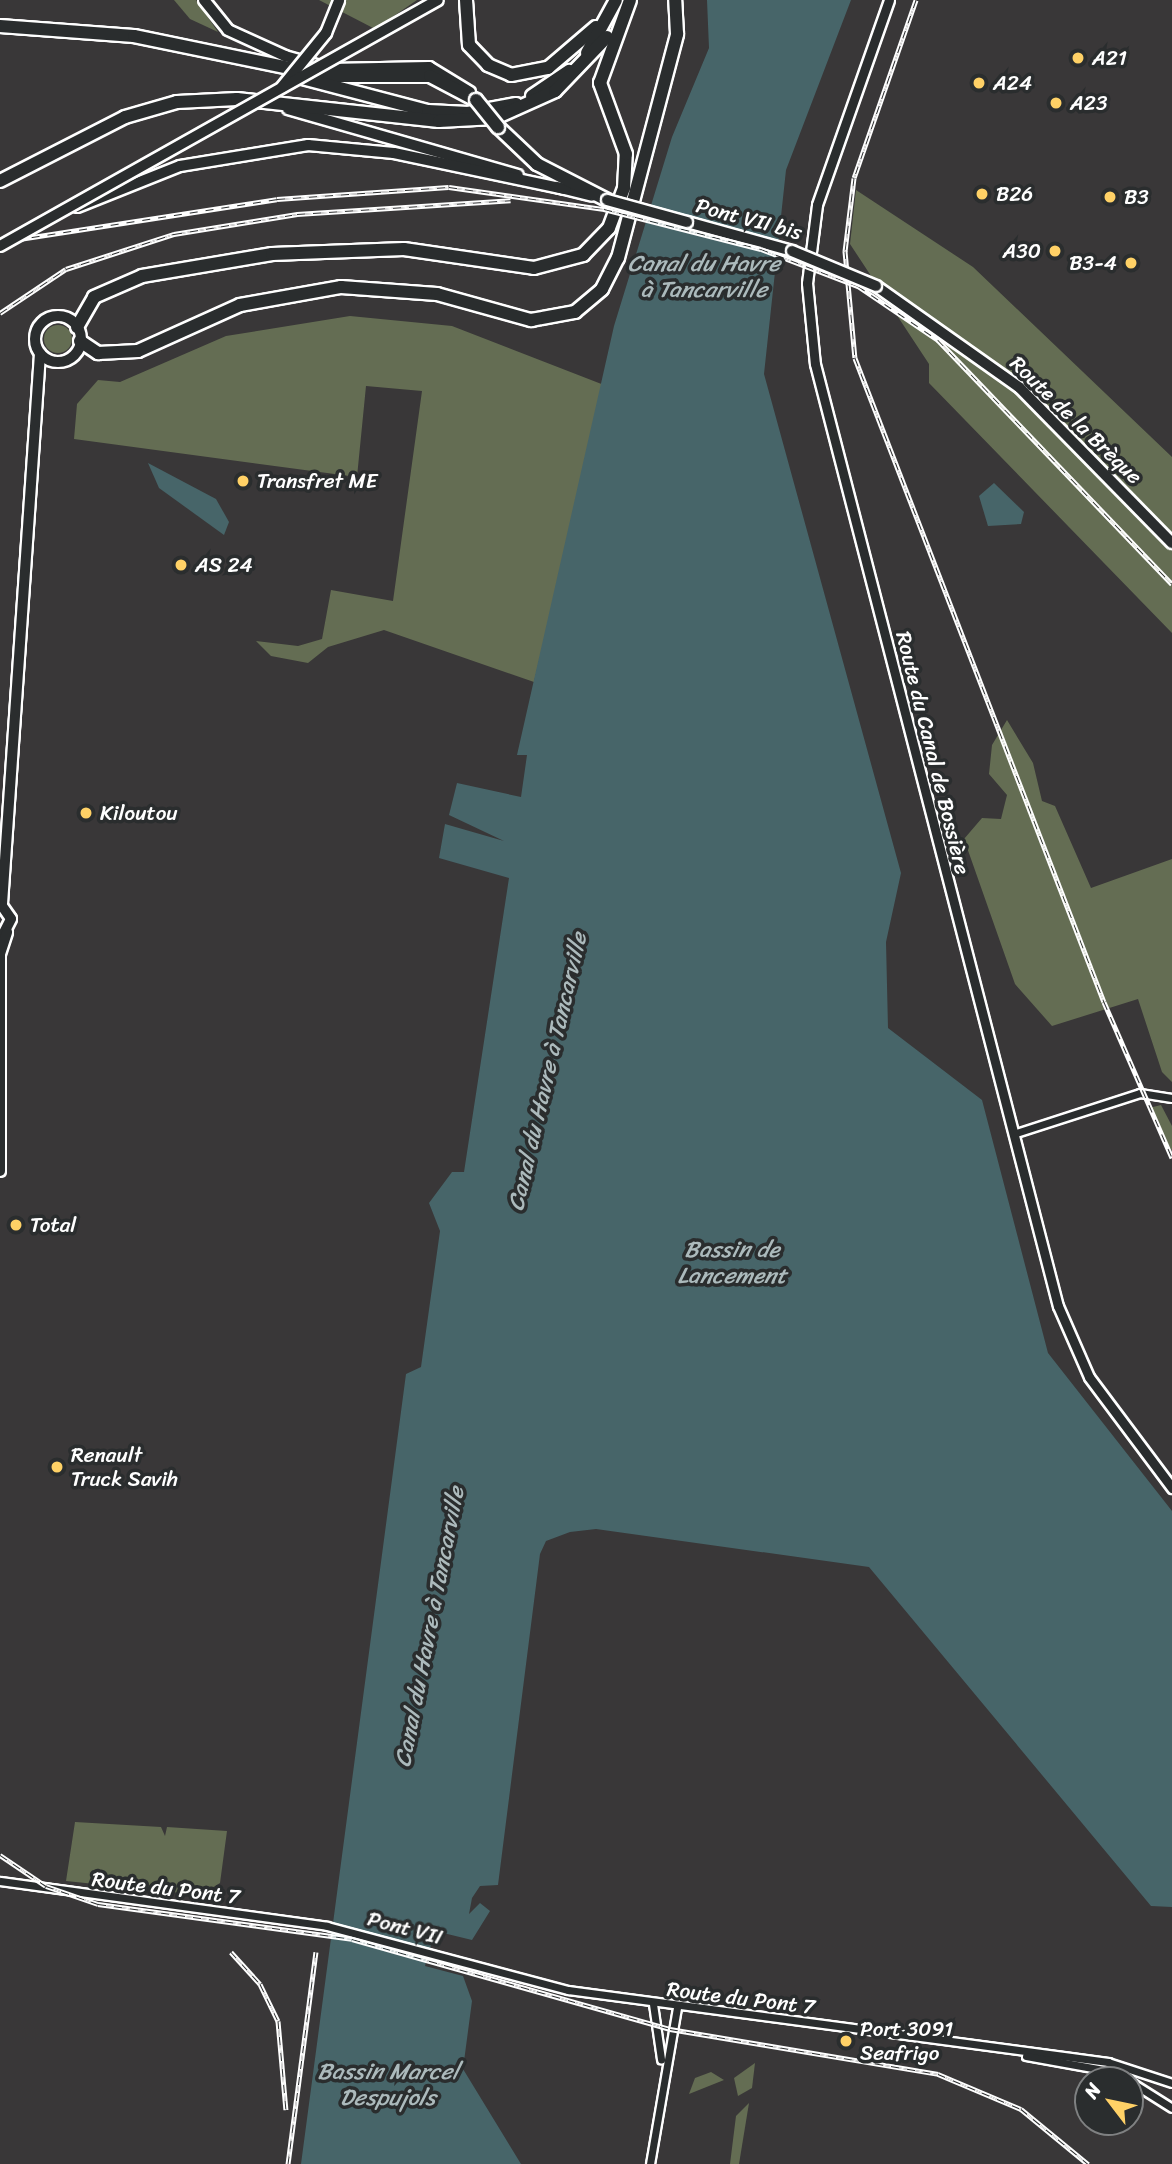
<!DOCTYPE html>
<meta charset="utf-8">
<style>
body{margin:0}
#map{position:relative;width:1172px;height:2164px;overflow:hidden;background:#393738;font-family:Sriracha,sans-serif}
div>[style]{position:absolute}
.green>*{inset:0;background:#646d53}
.round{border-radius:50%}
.water>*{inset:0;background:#476569}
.roads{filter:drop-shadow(2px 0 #fff) drop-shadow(-2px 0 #fff) drop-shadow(0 2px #fff) drop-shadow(0 -2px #fff)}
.minor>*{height:7px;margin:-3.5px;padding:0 3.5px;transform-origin:3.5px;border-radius:3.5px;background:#2a2d2e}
.tertiary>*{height:9px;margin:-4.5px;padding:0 4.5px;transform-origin:4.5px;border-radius:4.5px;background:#2a2d2e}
.secondary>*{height:10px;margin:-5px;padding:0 5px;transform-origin:5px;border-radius:5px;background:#2a2d2e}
.secondary>.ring{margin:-5px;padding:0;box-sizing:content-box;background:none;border:10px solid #2a2d2e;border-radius:50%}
.primary>*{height:10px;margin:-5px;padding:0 5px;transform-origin:5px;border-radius:5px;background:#2a2d2e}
.trunk>*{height:12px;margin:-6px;padding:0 6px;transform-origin:6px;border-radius:6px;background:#2a2d2e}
.motorway>*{height:12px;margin:-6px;padding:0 6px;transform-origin:6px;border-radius:6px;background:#2a2d2e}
.rail>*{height:5px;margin-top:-2.5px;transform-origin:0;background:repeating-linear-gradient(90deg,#2a2d2e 0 8px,#fff 0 16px);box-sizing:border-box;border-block:2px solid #fff}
.bridges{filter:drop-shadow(2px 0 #fff) drop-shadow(-2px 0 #fff) drop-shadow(0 2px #fff) drop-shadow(0 -2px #fff)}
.secondary-bridge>*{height:10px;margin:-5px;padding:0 5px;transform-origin:5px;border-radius:5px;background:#2a2d2e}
.primary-bridge>*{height:10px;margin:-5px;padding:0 5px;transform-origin:5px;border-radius:5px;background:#2a2d2e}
.trunk-bridge>*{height:12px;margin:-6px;padding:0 6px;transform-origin:6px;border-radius:6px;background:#2a2d2e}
.dots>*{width:19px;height:19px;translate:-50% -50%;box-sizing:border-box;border:4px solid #2a2d2e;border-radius:50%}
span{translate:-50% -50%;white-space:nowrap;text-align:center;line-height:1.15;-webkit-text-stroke:7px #2a2d2e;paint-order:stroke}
.poi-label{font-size:21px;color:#fff}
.left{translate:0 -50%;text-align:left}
.right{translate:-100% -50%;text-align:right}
.street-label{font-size:21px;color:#fff}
.water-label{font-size:23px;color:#acbabc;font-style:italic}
.north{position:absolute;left:1074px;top:2066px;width:70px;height:70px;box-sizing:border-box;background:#2a2d2e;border:2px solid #7f8182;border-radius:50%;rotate:302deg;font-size:19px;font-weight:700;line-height:28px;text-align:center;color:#fff}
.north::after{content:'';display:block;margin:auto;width:24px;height:32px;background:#ffd166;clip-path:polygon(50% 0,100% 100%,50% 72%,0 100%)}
</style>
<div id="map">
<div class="green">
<div style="clip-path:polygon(174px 0,196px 0,218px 32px,190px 19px)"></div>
<div style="clip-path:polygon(319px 0,417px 0,375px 29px)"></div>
<div style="clip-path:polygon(856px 190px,973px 267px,1172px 457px,1172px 633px,929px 383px,929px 364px,850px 244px)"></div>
<div style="clip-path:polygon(350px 316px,452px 326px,604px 385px,534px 682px,384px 630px,328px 647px,308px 663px,271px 656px,256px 641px,298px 646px,322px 639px,331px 590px,393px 601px,422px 391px,366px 386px,357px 477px,74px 439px,77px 404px,98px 380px,120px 382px,226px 336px)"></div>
<div class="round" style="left:44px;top:325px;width:28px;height:28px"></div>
<div style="clip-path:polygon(1007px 720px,1033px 763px,1042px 801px,1055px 806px,1091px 888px,1172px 859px,1172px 1082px,1162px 1072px,1138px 999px,1052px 1026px,1015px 984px,964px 839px,982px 818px,1001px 819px,1007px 795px,989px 774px,992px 745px)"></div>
<div style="clip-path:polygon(1161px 1105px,1172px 1126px,1172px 1151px,1149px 1108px)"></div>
<div style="clip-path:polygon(75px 1822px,161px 1827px,165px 1836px,167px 1827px,227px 1831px,220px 1883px,201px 1895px,66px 1881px)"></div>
<div style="clip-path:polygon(755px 2063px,752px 2088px,738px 2096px,734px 2078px)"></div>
<div style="clip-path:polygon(711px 2072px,724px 2080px,689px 2094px,695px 2078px)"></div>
<div style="clip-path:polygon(749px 2103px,739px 2164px,730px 2164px,736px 2116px)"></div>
</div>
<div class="water">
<div style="clip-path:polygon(707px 0,851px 0,786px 170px,764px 374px,901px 873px,886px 942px,888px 1028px,982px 1100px,1048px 1353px,1172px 1511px,1172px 1907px,1151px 1906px,869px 1567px,596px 1529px,570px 1532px,546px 1541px,540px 1554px,498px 1885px,480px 1886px,472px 1898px,469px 1914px,480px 1903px,490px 1911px,472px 1940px,435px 1931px,425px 1966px,463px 1976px,472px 2001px,463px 2069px,521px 2164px,301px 2164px,406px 1374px,421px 1367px,440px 1231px,429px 1203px,452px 1172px,464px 1172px,509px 878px,439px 858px,445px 824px,504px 841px,449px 815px,457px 783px,521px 797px,527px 755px,517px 755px,614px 326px,672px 137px,709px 48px)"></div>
<div style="clip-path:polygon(148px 463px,216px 499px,229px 522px,224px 535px,159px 488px)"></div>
<div style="clip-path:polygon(994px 483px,1024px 512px,1021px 524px,988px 526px,979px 496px)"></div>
</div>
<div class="roads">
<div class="minor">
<div style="left:1013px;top:1134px;width:133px;rotate:-17.9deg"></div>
<div style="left:1140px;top:1093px;width:32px;rotate:9deg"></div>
<div style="left:0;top:1881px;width:330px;rotate:7.8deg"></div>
<div style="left:327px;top:1926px;width:249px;rotate:14.9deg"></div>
<div style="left:568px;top:1990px;width:545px;rotate:7.59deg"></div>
<div style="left:1108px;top:2062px;width:67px;rotate:18.2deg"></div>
<div style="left:653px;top:2004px;width:56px;rotate:81.7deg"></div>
<div style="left:1026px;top:2056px;width:90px;rotate:10.2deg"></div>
<div style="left:1115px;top:2072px;width:67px;rotate:32.3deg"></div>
<div style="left:650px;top:2164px;width:159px;rotate:-80.2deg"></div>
</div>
<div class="tertiary">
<div style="left:889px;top:0;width:217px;rotate:109.4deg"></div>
<div style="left:817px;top:205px;width:79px;rotate:97.3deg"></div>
<div style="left:807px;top:283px;width:81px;rotate:84.4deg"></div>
<div style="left:815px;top:364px;width:973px;rotate:75.54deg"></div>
<div style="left:1058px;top:1306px;width:77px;rotate:66.4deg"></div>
<div style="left:1089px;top:1377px;width:139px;rotate:53.2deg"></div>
</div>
<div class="secondary">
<div style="left:288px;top:109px;width:239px;rotate:16deg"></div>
<div style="left:557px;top:187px;width:36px;rotate:14deg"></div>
<div style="left:687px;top:222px;width:109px;rotate:15.4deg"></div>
<div style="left:876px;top:286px;width:176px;rotate:35.3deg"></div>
<div style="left:1020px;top:388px;width:217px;rotate:45.6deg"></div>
<div class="ring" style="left:35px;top:316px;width:36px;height:36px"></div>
<div style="left:0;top:903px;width:19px;rotate:55deg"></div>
<div style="left:11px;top:919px;width:18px;rotate:117deg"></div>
<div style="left:2px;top:904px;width:552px;rotate:-86.05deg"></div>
<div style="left:0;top:1171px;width:217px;rotate:-90deg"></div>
<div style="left:0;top:954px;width:23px;rotate:-72deg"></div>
</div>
<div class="primary">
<div style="left:204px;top:0;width:38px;rotate:51deg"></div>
<div style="left:228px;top:30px;width:63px;rotate:24.5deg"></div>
<div style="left:285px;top:56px;width:48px;rotate:15.8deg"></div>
<div style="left:331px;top:69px;width:98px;rotate:-1.2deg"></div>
<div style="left:429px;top:67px;width:48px;rotate:31.4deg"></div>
<div style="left:77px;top:207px;width:111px;rotate:-21.7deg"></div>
<div style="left:180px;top:166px;width:130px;rotate:-9.3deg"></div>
<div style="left:308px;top:145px;width:86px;rotate:5.3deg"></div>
<div style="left:394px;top:153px;width:175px;rotate:11.9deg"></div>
</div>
<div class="trunk">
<div style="left:466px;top:0;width:45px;rotate:86.2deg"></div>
<div style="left:469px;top:45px;width:28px;rotate:46deg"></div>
<div style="left:488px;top:65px;width:25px;rotate:23deg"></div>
<div style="left:511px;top:75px;width:38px;rotate:-11deg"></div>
<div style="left:548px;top:68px;width:63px;rotate:-40.5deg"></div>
<div style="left:0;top:26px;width:134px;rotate:4.3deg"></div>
<div style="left:134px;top:36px;width:199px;rotate:11.6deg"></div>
<div style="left:329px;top:76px;width:101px"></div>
<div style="left:430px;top:76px;width:52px;rotate:27.6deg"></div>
<div style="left:587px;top:53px;width:60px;rotate:-61.3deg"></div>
<div style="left:302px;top:78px;width:130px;rotate:14.7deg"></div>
<div style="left:428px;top:111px;width:40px;rotate:2.9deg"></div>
<div style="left:468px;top:113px;width:49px;rotate:-10.6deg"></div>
<div style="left:532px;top:96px;width:45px;rotate:-34deg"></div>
<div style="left:498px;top:127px;width:54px;rotate:43.5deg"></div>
<div style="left:537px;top:164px;width:79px;rotate:27.2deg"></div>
<div style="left:0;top:181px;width:140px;rotate:-27.1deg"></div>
<div style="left:125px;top:117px;width:54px;rotate:-16.1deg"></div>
<div style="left:177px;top:102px;width:60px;rotate:-2.9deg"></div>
<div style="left:80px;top:341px;width:22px;rotate:34deg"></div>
<div style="left:98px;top:353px;width:40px;rotate:-2.9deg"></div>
<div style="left:138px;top:351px;width:112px;rotate:-24.3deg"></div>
<div style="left:240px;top:305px;width:103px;rotate:-10.1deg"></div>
<div style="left:341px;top:287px;width:96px;rotate:4.2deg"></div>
<div style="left:437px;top:294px;width:98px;rotate:15.5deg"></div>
<div style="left:531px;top:320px;width:45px;rotate:-10.3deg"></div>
<div style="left:575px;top:312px;width:35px;rotate:-40deg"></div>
<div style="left:602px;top:289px;width:35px;rotate:-63deg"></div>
<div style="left:618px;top:258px;width:232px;rotate:-75.2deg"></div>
<div style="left:677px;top:34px;width:34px;rotate:-93deg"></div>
</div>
<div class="motorway">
<div style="left:237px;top:99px;width:203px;rotate:6.2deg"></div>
<div style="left:439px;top:121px;width:56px;rotate:-3.1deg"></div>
<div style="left:495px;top:118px;width:66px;rotate:-24.2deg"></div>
<div style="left:555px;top:91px;width:75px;rotate:-46.1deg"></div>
<div style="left:77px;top:327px;width:34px;rotate:-60deg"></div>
<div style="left:94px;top:297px;width:52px;rotate:-23.6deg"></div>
<div style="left:142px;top:276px;width:132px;rotate:-9.6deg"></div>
<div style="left:272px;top:254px;width:132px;rotate:-2.2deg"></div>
<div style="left:404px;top:249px;width:131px;rotate:8.3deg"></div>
<div style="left:534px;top:268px;width:51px;rotate:-14.9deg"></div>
<div style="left:583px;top:255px;width:37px;rotate:-46deg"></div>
<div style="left:609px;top:228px;width:43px;rotate:-69.4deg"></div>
<div style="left:624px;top:188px;width:34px;rotate:-87deg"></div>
<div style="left:626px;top:154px;width:76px;rotate:-110.1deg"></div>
<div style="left:600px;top:83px;width:88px;rotate:-70.1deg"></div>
</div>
</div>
<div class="rail">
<div style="left:916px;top:0;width:188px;rotate:109.2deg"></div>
<div style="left:854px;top:178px;width:74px;rotate:97deg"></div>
<div style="left:845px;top:251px;width:107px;rotate:84.7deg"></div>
<div style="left:855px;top:358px;width:690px;rotate:68.86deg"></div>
<div style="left:1104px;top:1002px;width:170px;rotate:66.4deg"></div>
<div style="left:0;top:242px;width:280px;rotate:-8.8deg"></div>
<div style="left:277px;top:199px;width:172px;rotate:-4deg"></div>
<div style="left:449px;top:187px;width:157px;rotate:8.1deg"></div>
<div style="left:604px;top:209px;width:162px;rotate:14.3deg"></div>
<div style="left:761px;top:249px;width:104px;rotate:20.9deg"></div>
<div style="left:858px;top:286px;width:97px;rotate:34deg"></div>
<div style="left:938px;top:340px;width:338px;rotate:46.2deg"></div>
<div style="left:0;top:313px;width:79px;rotate:-33.7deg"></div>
<div style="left:66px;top:269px;width:114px;rotate:-18deg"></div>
<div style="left:174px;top:234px;width:125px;rotate:-9.2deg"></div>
<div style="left:297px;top:214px;width:214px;rotate:-3.7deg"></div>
<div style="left:0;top:1855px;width:55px;rotate:34deg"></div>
<div style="left:46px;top:1886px;width:55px;rotate:19.1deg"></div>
<div style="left:98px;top:1904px;width:256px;rotate:7.8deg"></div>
<div style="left:352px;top:1939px;width:330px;rotate:15.8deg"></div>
<div style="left:670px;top:2029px;width:272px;rotate:9.5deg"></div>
<div style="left:938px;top:2074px;width:90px;rotate:22.9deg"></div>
<div style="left:1021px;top:2109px;width:87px;rotate:39.4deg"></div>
<div style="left:231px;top:1952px;width:43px;rotate:47.8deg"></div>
<div style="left:260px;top:1984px;width:41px;rotate:64.1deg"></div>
<div style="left:278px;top:2021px;width:89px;rotate:84.9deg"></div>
<div style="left:288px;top:2164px;width:214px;rotate:-82.5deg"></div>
</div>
<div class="bridges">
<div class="secondary-bridge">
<div style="left:607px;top:200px;width:83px;rotate:15.4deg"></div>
<div style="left:792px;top:251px;width:91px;rotate:22.6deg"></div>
</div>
<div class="primary-bridge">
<div style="left:282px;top:87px;width:70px;rotate:-50.8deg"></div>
<div style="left:326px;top:33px;width:35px;rotate:-68deg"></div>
<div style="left:0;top:246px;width:502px;rotate:-29.32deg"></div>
</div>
<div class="trunk-bridge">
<div style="left:476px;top:100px;width:35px;rotate:51deg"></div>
</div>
</div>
<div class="dots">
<div style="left:1078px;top:58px;background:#ffd166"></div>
<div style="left:979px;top:83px;background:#ffd166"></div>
<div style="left:1056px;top:103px;background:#ffd166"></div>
<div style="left:982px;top:194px;background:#ffd166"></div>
<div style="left:1110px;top:197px;background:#ffd166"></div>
<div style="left:1055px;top:251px;background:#ffd166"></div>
<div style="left:1131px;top:263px;background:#ffd166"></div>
<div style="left:243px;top:481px;background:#ffd166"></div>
<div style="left:181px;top:565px;background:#ffd166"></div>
<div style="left:86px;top:813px;background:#ffd166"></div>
<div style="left:16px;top:1225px;background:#ffd166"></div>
<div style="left:57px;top:1467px;background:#ffd166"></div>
<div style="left:846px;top:2041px;background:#ffd166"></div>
</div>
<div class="poi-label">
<span class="left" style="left:1092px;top:58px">A21</span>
<span class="left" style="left:993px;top:83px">A24</span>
<span class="left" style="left:1070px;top:103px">A23</span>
<span class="left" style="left:996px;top:194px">B26</span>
<span class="left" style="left:1124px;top:197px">B3</span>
<span class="right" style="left:1041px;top:251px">A30</span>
<span class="right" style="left:1117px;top:263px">B3-4</span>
<span class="left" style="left:257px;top:481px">Transfret ME</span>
<span class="left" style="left:195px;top:565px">AS 24</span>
<span class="left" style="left:100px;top:813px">Kiloutou</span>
<span class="left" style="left:30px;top:1225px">Total</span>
<span class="left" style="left:71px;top:1467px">Renault<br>Truck Savih</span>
<span class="left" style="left:860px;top:2041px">Port 3091<br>Seafrigo</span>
</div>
<div class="street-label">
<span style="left:749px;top:219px;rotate:15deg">Pont VII bis</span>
<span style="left:1076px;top:420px;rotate:44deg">Route de la Brèque</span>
<span style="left:933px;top:753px;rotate:76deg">Route du Canal de Bossière</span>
<span style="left:166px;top:1888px;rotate:7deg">Route du Pont 7</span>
<span style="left:405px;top:1928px;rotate:15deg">Pont VII</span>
<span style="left:741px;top:1998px;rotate:7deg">Route du Pont 7</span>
</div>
<div class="water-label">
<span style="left:704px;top:277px">Canal du Havre<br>à Tancarville</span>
<span style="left:548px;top:1072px;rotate:-77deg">Canal du Havre à Tancarville</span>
<span style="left:732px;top:1263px">Bassin de<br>Lancement</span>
<span style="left:430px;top:1627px;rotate:-79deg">Canal du Havre à Tancarville</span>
<span style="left:388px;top:2085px">Bassin Marcel<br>Despujols</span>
</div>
<div class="north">N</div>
</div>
